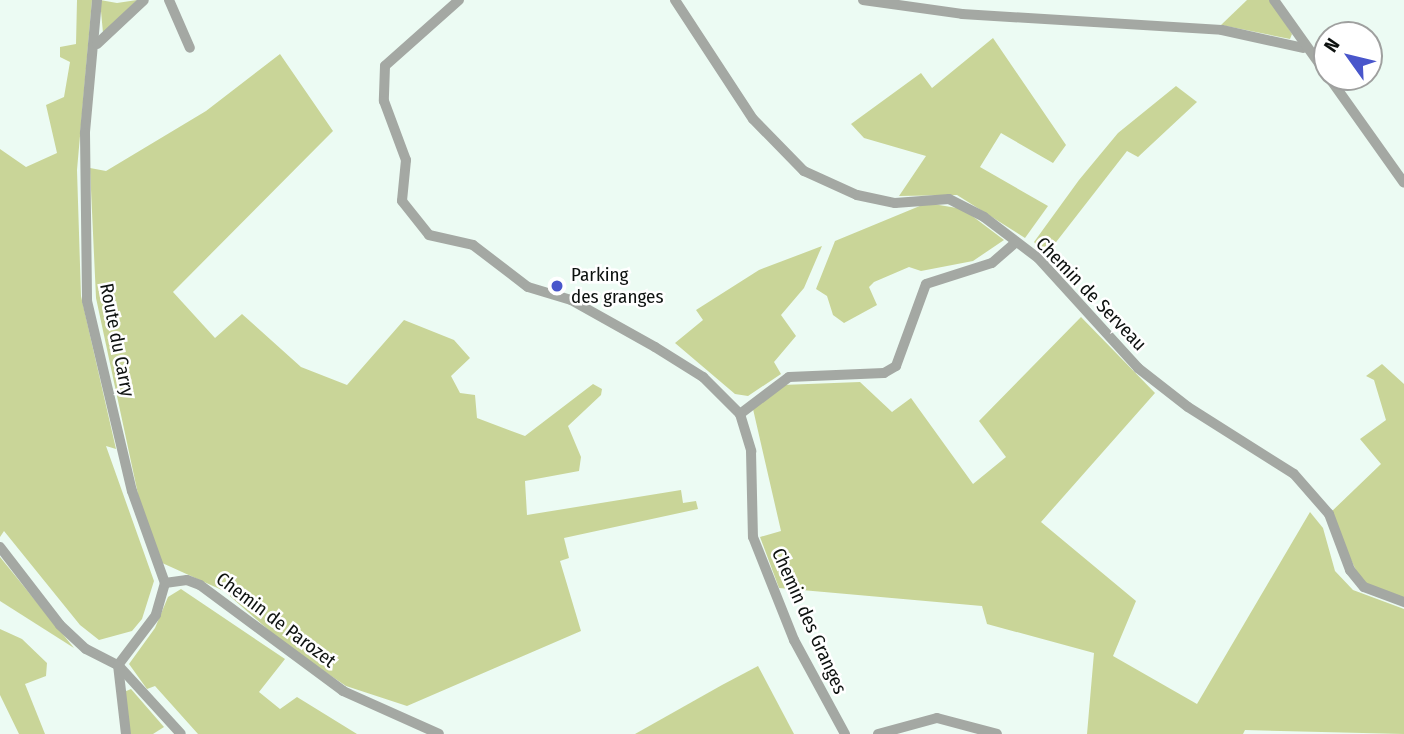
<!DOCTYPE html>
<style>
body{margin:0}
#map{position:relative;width:1404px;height:734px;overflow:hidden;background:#ecfbf3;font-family:"Fira Sans Condensed",sans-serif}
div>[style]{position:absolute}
.green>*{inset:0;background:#c9d598}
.minor>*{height:10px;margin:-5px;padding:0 5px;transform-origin:5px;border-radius:5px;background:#a4a8a3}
.dots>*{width:19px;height:19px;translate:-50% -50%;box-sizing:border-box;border:4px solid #fff;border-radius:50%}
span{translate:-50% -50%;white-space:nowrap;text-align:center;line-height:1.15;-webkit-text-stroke:5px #fff;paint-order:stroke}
.poi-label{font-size:19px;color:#0e1210}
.left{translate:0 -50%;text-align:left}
.street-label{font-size:19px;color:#0e1210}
.north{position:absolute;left:1313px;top:21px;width:70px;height:70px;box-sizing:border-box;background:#fff;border:2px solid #9fa09f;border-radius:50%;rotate:304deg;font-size:19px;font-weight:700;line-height:28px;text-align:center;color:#0e1210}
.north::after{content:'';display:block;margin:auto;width:24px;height:32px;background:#4956cb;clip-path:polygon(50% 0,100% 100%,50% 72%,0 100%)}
</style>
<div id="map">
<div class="green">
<div style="clip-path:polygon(77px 0,92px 0,77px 170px,81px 296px,116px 449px,106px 446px,154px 581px,142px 619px,132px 631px,99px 640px,80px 625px,4px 531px,0 537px,0 149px,26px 167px,57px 153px,46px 105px,64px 97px,70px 62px,60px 57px,60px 47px,76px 44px)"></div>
<div style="clip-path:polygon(100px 0,117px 3px,137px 0,103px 33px)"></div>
<div style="clip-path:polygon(1247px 0,1271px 0,1292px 34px,1290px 39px,1221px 25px)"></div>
<div style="clip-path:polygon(993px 38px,1066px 145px,1053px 163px,1001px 133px,980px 167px,1048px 206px,1025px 238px,957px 195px,899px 196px,926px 156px,864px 138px,851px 124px,921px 73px,932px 88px)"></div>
<div style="clip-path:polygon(280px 54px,333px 131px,173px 292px,215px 338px,242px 314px,301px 367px,347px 385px,404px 320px,454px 340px,470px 358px,451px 376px,460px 393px,475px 395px,477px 418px,525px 436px,593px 384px,602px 389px,601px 395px,568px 426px,581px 457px,579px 471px,525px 481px,527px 515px,681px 490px,683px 503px,696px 501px,698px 509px,564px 538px,569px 558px,560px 561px,581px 631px,407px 706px,346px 686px,288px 647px,224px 591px,160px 562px,145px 527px,96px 298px,90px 168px,106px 171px,206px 111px)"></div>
<div style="clip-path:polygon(1176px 86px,1197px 102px,1138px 157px,1127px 151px,1046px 255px,1034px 242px,1079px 180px,1118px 133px)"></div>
<div style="clip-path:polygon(927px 203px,963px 209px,1004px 240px,973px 261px,921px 271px,909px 267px,874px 282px,869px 287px,877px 305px,844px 323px,833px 315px,827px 296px,816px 289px,835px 241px)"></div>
<div style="clip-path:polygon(822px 246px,804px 288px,781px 315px,796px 336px,774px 362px,781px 374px,748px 396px,735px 394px,675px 343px,703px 320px,696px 310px,759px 270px)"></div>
<div style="clip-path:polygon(1081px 317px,1155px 393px,1041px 522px,1136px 601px,1113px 656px,1197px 704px,1310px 512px,1323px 528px,1335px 571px,1353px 590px,1404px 609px,1404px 734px,1245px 730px,1243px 734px,1087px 734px,1094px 653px,987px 624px,982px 606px,779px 588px,760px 537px,781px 531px,753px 409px,782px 385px,860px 382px,892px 412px,911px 398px,973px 484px,1006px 457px,979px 421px)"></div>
<div style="clip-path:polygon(1382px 364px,1404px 384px,1404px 601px,1364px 587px,1329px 514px,1381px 464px,1360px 439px,1386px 420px,1374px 380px,1366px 376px)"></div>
<div style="clip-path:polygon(0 557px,74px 648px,0 601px)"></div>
<div style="clip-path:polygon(181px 589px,285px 659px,259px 692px,280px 709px,297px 697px,357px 734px,198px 734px,155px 686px,147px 689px,129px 664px,155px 628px,168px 597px)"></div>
<div style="clip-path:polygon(0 629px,22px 639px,47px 663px,46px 676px,25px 684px,45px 734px,19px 734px,0 695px)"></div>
<div style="clip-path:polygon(758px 666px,794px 734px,635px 734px,722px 685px)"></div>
<div style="clip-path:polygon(131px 689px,164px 727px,153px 734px,130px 734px,124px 692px)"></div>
</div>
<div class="minor">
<div style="left:97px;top:0;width:134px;rotate:95.2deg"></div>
<div style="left:85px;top:133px;width:168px;rotate:89.3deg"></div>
<div style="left:87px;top:301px;width:195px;rotate:76.7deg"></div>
<div style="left:132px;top:491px;width:98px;rotate:70.3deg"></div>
<div style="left:165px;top:583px;width:33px;rotate:106deg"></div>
<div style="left:156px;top:615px;width:63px;rotate:127.2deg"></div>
<div style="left:118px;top:665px;width:69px;rotate:83.4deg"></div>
<div style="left:169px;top:0;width:52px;rotate:66.4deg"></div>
<div style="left:459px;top:0;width:99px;rotate:138.3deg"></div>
<div style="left:385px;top:66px;width:35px;rotate:92deg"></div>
<div style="left:384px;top:101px;width:63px;rotate:69.6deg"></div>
<div style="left:406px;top:160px;width:41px;rotate:95.6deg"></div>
<div style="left:402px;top:201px;width:43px;rotate:51.5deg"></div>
<div style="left:429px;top:235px;width:45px;rotate:12.8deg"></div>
<div style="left:473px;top:245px;width:69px;rotate:37.4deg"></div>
<div style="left:528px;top:287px;width:45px;rotate:16.8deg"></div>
<div style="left:571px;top:300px;width:96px;rotate:29.2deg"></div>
<div style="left:655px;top:347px;width:57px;rotate:32deg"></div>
<div style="left:703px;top:377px;width:52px;rotate:45deg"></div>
<div style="left:740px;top:414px;width:39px;rotate:73deg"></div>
<div style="left:751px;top:451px;width:86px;rotate:88.7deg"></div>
<div style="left:753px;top:537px;width:111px;rotate:68.3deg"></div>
<div style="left:794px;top:640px;width:107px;rotate:61.5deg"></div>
<div style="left:675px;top:0;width:142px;rotate:56.8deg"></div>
<div style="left:753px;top:119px;width:73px;rotate:45.6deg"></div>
<div style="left:804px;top:171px;width:58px;rotate:24.4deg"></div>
<div style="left:857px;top:195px;width:39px;rotate:12deg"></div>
<div style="left:895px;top:203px;width:54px;rotate:-4.2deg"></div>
<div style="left:949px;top:199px;width:39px;rotate:27deg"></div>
<div style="left:984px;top:217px;width:68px;rotate:37.2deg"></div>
<div style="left:1038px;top:258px;width:149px;rotate:47.7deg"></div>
<div style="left:1138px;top:368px;width:63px;rotate:38deg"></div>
<div style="left:1188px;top:407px;width:125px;rotate:32.3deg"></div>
<div style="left:1294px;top:474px;width:53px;rotate:48.8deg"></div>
<div style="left:1329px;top:514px;width:60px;rotate:69.4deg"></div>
<div style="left:1350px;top:570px;width:22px;rotate:51deg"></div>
<div style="left:1364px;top:587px;width:43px;rotate:20.6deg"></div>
<div style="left:863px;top:0;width:100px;rotate:8deg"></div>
<div style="left:962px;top:14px;width:260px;rotate:3.5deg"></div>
<div style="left:1222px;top:30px;width:83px;rotate:12.5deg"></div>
<div style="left:1274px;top:0;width:224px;rotate:54.6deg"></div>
<div style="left:97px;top:44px;width:64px;rotate:-43.1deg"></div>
<div style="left:740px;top:414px;width:61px;rotate:-37.1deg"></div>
<div style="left:789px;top:377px;width:95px;rotate:-2.4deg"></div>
<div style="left:884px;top:373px;width:14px;rotate:-30deg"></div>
<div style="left:896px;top:366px;width:87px;rotate:-69.9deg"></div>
<div style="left:926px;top:284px;width:69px;rotate:-17.7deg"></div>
<div style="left:992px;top:263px;width:32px;rotate:-41deg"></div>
<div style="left:0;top:547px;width:98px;rotate:52.4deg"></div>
<div style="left:60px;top:625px;width:35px;rotate:43deg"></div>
<div style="left:86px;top:649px;width:36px;rotate:27deg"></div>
<div style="left:118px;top:665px;width:93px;rotate:47.6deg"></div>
<div style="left:165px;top:583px;width:22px;rotate:-8deg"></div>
<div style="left:187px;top:580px;width:14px;rotate:21deg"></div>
<div style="left:200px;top:585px;width:178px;rotate:36.5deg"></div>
<div style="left:343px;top:691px;width:105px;rotate:24.1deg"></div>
<div style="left:878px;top:734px;width:61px;rotate:-15.2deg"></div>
<div style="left:937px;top:718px;width:62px;rotate:14.9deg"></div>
</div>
<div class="dots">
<div style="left:557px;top:286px;background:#4956cb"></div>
</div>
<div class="poi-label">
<span class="left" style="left:571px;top:286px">Parking<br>des granges</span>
</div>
<div class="street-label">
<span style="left:1091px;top:294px;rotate:46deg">Chemin de Serveau</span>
<span style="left:117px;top:340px;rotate:79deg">Route du Carry</span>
<span style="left:276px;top:620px;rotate:37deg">Chemin de Parozet</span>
<span style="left:809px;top:621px;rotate:66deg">Chemin des Granges</span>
</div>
<div class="north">N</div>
</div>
